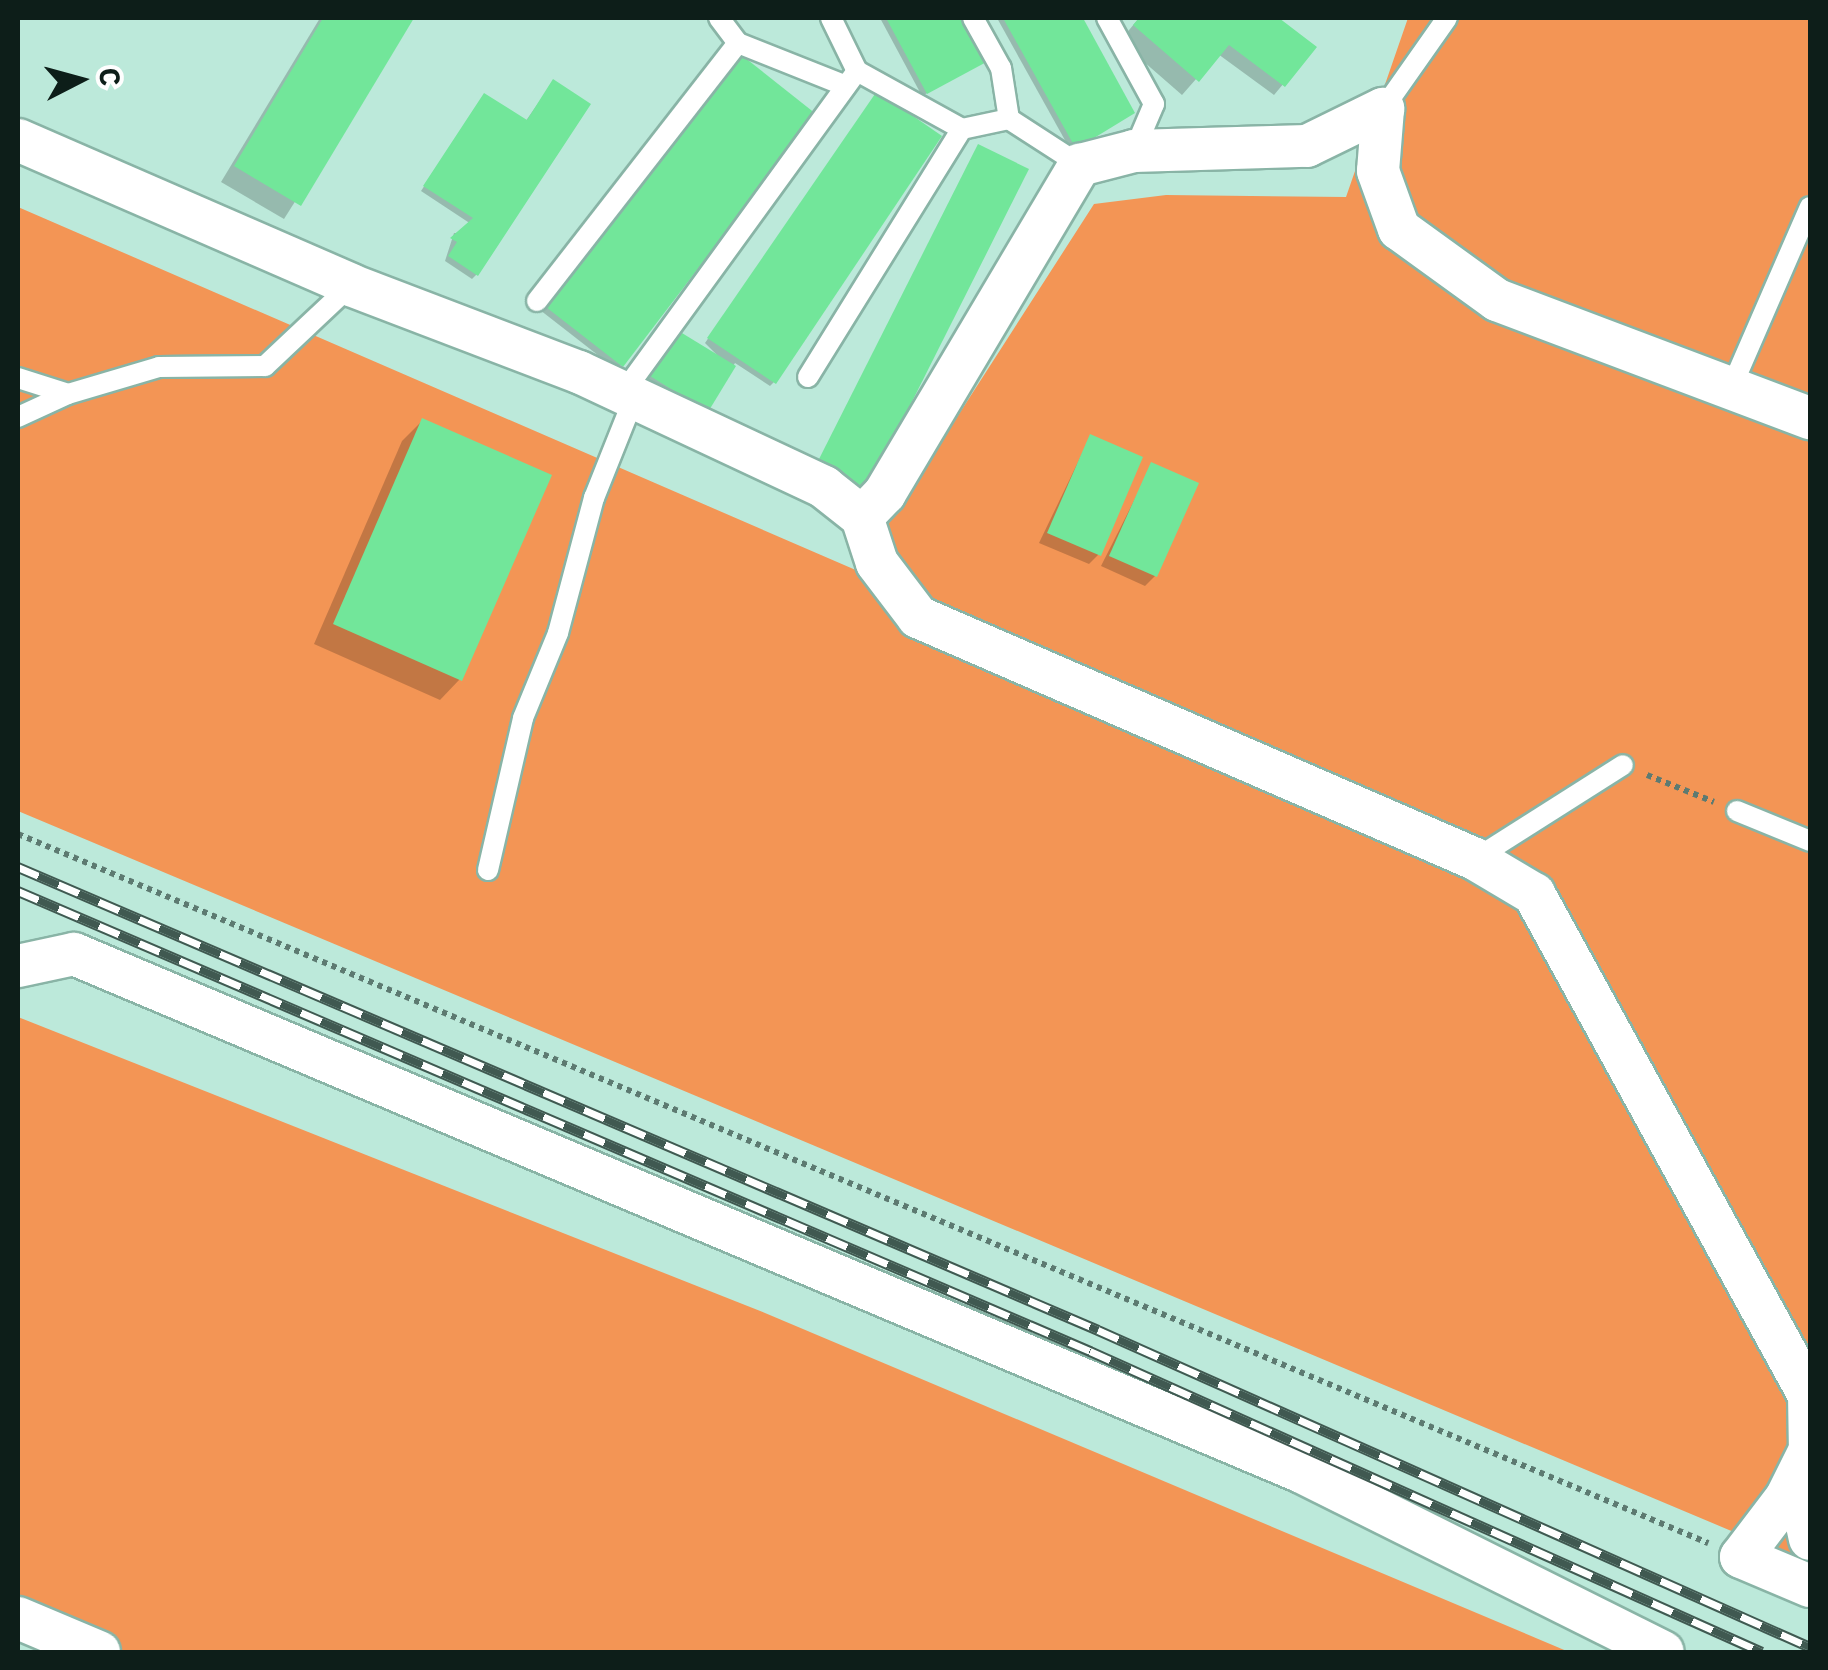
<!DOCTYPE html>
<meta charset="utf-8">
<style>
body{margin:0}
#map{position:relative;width:1828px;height:1670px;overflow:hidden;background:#bce9da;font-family:"IBM Plex Sans",sans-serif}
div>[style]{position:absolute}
.green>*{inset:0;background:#f39555}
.shadow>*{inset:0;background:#0003}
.building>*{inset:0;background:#72e69a}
.path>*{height:6px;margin-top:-3px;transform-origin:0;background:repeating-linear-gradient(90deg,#5d7a71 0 5px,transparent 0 10px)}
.roads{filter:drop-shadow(2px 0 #89b4a6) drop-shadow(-2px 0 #89b4a6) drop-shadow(0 2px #89b4a6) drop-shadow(0 -2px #89b4a6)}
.lane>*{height:20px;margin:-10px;padding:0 10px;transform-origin:10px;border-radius:10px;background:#fff}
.street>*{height:42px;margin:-21px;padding:0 21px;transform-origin:21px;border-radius:21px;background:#fff}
.rail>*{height:11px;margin-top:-5.5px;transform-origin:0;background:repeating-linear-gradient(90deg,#fefefe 0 22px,#405951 0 44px);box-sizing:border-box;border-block:2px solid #405951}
span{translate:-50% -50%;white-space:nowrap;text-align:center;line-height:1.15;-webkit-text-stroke:9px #fefefe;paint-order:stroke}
.frame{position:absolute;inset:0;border:20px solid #0d1e19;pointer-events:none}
.north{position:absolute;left:30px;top:30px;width:100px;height:100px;-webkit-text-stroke:8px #fefefe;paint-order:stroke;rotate:84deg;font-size:28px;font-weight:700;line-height:40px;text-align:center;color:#0d1e19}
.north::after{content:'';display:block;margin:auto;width:35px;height:45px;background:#0d1e19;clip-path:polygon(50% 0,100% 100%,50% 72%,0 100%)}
</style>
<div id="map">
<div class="green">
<div style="clip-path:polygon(1408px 18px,1810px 18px,1810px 1564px,18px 811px,18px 207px,858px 571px,1094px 204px,1166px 195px,1346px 197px)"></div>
<div style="clip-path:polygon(18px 1017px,765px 1313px,1569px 1652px,125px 1652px,18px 1602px)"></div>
</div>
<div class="shadow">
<div style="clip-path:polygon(320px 18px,411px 18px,284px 219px,221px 182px)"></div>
<div style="clip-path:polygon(880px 18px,966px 18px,984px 62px,922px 96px)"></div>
<div style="clip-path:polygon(997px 18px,1080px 18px,1132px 112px,1071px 151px)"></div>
<div style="clip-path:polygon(1139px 18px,1275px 18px,1314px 47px,1274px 95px,1218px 54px,1182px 95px,1120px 41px)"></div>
<div style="clip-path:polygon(553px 82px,476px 275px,472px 279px,445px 261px,454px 233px,464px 233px,471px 224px,421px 191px,481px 100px,525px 122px)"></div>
<div style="clip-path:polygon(873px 99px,774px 382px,770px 386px,735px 363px,706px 410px,642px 386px,668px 343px,721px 359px,705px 343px)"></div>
<div style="clip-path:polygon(813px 115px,617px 370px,540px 310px)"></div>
<div style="clip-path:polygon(422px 421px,460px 679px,440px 700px,314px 644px,402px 441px)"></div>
<div style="clip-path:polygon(1090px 437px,1099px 554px,1089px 564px,1039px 543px)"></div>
<div style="clip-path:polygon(1152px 465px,1155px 576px,1145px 586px,1101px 566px)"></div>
</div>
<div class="building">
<div style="clip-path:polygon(323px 18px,414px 18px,301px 206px,234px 166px)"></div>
<div style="clip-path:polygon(886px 18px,969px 18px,992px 59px,927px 94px)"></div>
<div style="clip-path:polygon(1003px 18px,1083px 18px,1135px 113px,1076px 149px)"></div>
<div style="clip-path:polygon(1139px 18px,1279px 18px,1317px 47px,1285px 87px,1229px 45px,1199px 82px,1133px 25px)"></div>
<div style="clip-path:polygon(739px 53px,816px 114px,623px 367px,542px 304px)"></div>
<div style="clip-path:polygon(553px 79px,591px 104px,478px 276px,448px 256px,457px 242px,450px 238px,473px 218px,423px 186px,484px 93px,527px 120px)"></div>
<div style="clip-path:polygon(877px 91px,942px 136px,776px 384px,707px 338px)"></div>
<div style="clip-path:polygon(978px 144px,1029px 169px,866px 493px,815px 467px)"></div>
<div style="clip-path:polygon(677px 330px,736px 366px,708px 412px,650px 376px)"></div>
<div style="clip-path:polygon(422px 418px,552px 475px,462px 681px,333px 624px)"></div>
<div style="clip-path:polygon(1090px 434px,1143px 457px,1101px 556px,1047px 533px)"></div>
<div style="clip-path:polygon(1151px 462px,1199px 483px,1157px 577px,1109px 556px)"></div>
</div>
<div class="path">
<div style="left:1647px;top:775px;width:72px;rotate:21.9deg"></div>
<div style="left:18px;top:834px;width:1833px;rotate:22.76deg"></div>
</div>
<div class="roads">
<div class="lane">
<div style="left:719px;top:18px;width:31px;rotate:53deg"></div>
<div style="left:738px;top:43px;width:116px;rotate:21.7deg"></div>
<div style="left:831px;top:18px;width:59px;rotate:63.9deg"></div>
<div style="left:973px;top:18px;width:57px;rotate:60.8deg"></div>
<div style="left:1001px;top:68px;width:52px;rotate:81.1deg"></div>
<div style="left:1107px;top:18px;width:98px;rotate:61.3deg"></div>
<div style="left:1154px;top:104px;width:51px;rotate:113.1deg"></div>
<div style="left:1383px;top:109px;width:111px;rotate:-54.9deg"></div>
<div style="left:537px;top:301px;width:327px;rotate:-52.1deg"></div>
<div style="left:808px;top:377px;width:292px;rotate:-58.2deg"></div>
<div style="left:18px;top:378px;width:52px;rotate:17.7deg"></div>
<div style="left:68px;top:394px;width:95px;rotate:-16.5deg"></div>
<div style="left:159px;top:367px;width:106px;rotate:-0.5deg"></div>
<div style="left:265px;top:366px;width:118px;rotate:-43.3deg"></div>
<div style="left:1732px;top:386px;width:195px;rotate:-66.5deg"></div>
<div style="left:623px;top:393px;width:398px;rotate:-54deg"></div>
<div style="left:857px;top:71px;width:120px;rotate:28.9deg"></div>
<div style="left:962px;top:129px;width:48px;rotate:-12deg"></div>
<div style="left:1009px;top:119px;width:85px;rotate:32.9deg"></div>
<div style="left:18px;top:417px;width:55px;rotate:-24.7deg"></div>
<div style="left:1737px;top:811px;width:79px;rotate:22.3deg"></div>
<div style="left:1475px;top:859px;width:175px;rotate:-32.4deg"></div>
<div style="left:488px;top:870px;width:156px;rotate:-77deg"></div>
<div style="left:523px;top:718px;width:92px;rotate:-67.6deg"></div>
<div style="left:558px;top:633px;width:140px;rotate:-75.1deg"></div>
<div style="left:594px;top:498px;width:108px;rotate:-68.2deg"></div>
</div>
<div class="street">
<div style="left:1383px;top:109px;width:62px;rotate:94.6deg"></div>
<div style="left:1378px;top:171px;width:62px;rotate:70.1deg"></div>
<div style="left:1399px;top:229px;width:121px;rotate:35.9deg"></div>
<div style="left:1497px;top:300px;width:335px;rotate:20.7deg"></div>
<div style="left:18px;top:140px;width:363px;rotate:23.5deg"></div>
<div style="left:351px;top:285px;width:244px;rotate:20.9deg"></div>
<div style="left:579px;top:372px;width:271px;rotate:25.1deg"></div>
<div style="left:824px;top:487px;width:48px;rotate:38.3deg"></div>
<div style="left:862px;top:517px;width:33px;rotate:-46deg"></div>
<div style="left:885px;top:493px;width:382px;rotate:-59.3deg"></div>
<div style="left:1080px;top:165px;width:56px;rotate:-14.5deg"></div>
<div style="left:1134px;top:151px;width:173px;rotate:-1.7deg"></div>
<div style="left:1307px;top:146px;width:85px;rotate:-26deg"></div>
<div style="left:862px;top:517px;width:48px;rotate:71.9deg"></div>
<div style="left:877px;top:563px;width:68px;rotate:52.8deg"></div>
<div style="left:918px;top:617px;width:607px;rotate:23.48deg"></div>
<div style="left:1475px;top:859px;width:69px;rotate:30.7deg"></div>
<div style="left:1534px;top:894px;width:572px;rotate:61.24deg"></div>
<div style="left:1809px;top:1395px;width:55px;rotate:89deg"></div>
<div style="left:1810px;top:1450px;width:54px;rotate:116.6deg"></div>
<div style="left:1786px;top:1498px;width:74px;rotate:127.3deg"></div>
<div style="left:1741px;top:1557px;width:75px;rotate:22.8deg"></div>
<div style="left:18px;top:966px;width:57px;rotate:-12.1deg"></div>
<div style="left:74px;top:954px;width:1333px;rotate:22.87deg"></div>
<div style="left:1302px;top:1472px;width:403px;rotate:26.5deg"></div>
<div style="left:1804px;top:1467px;width:18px;rotate:109deg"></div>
<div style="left:1798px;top:1484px;width:56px;rotate:77.7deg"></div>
<div style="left:18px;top:1618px;width:88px;rotate:22.8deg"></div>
</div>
</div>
<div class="rail">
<div style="left:18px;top:867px;width:1175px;rotate:23.2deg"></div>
<div style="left:1098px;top:1330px;width:779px;rotate:24deg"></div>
<div style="left:18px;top:891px;width:1167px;rotate:23.22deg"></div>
<div style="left:1090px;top:1351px;width:736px;rotate:24.13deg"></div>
</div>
<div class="frame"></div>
<div class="north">С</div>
</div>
